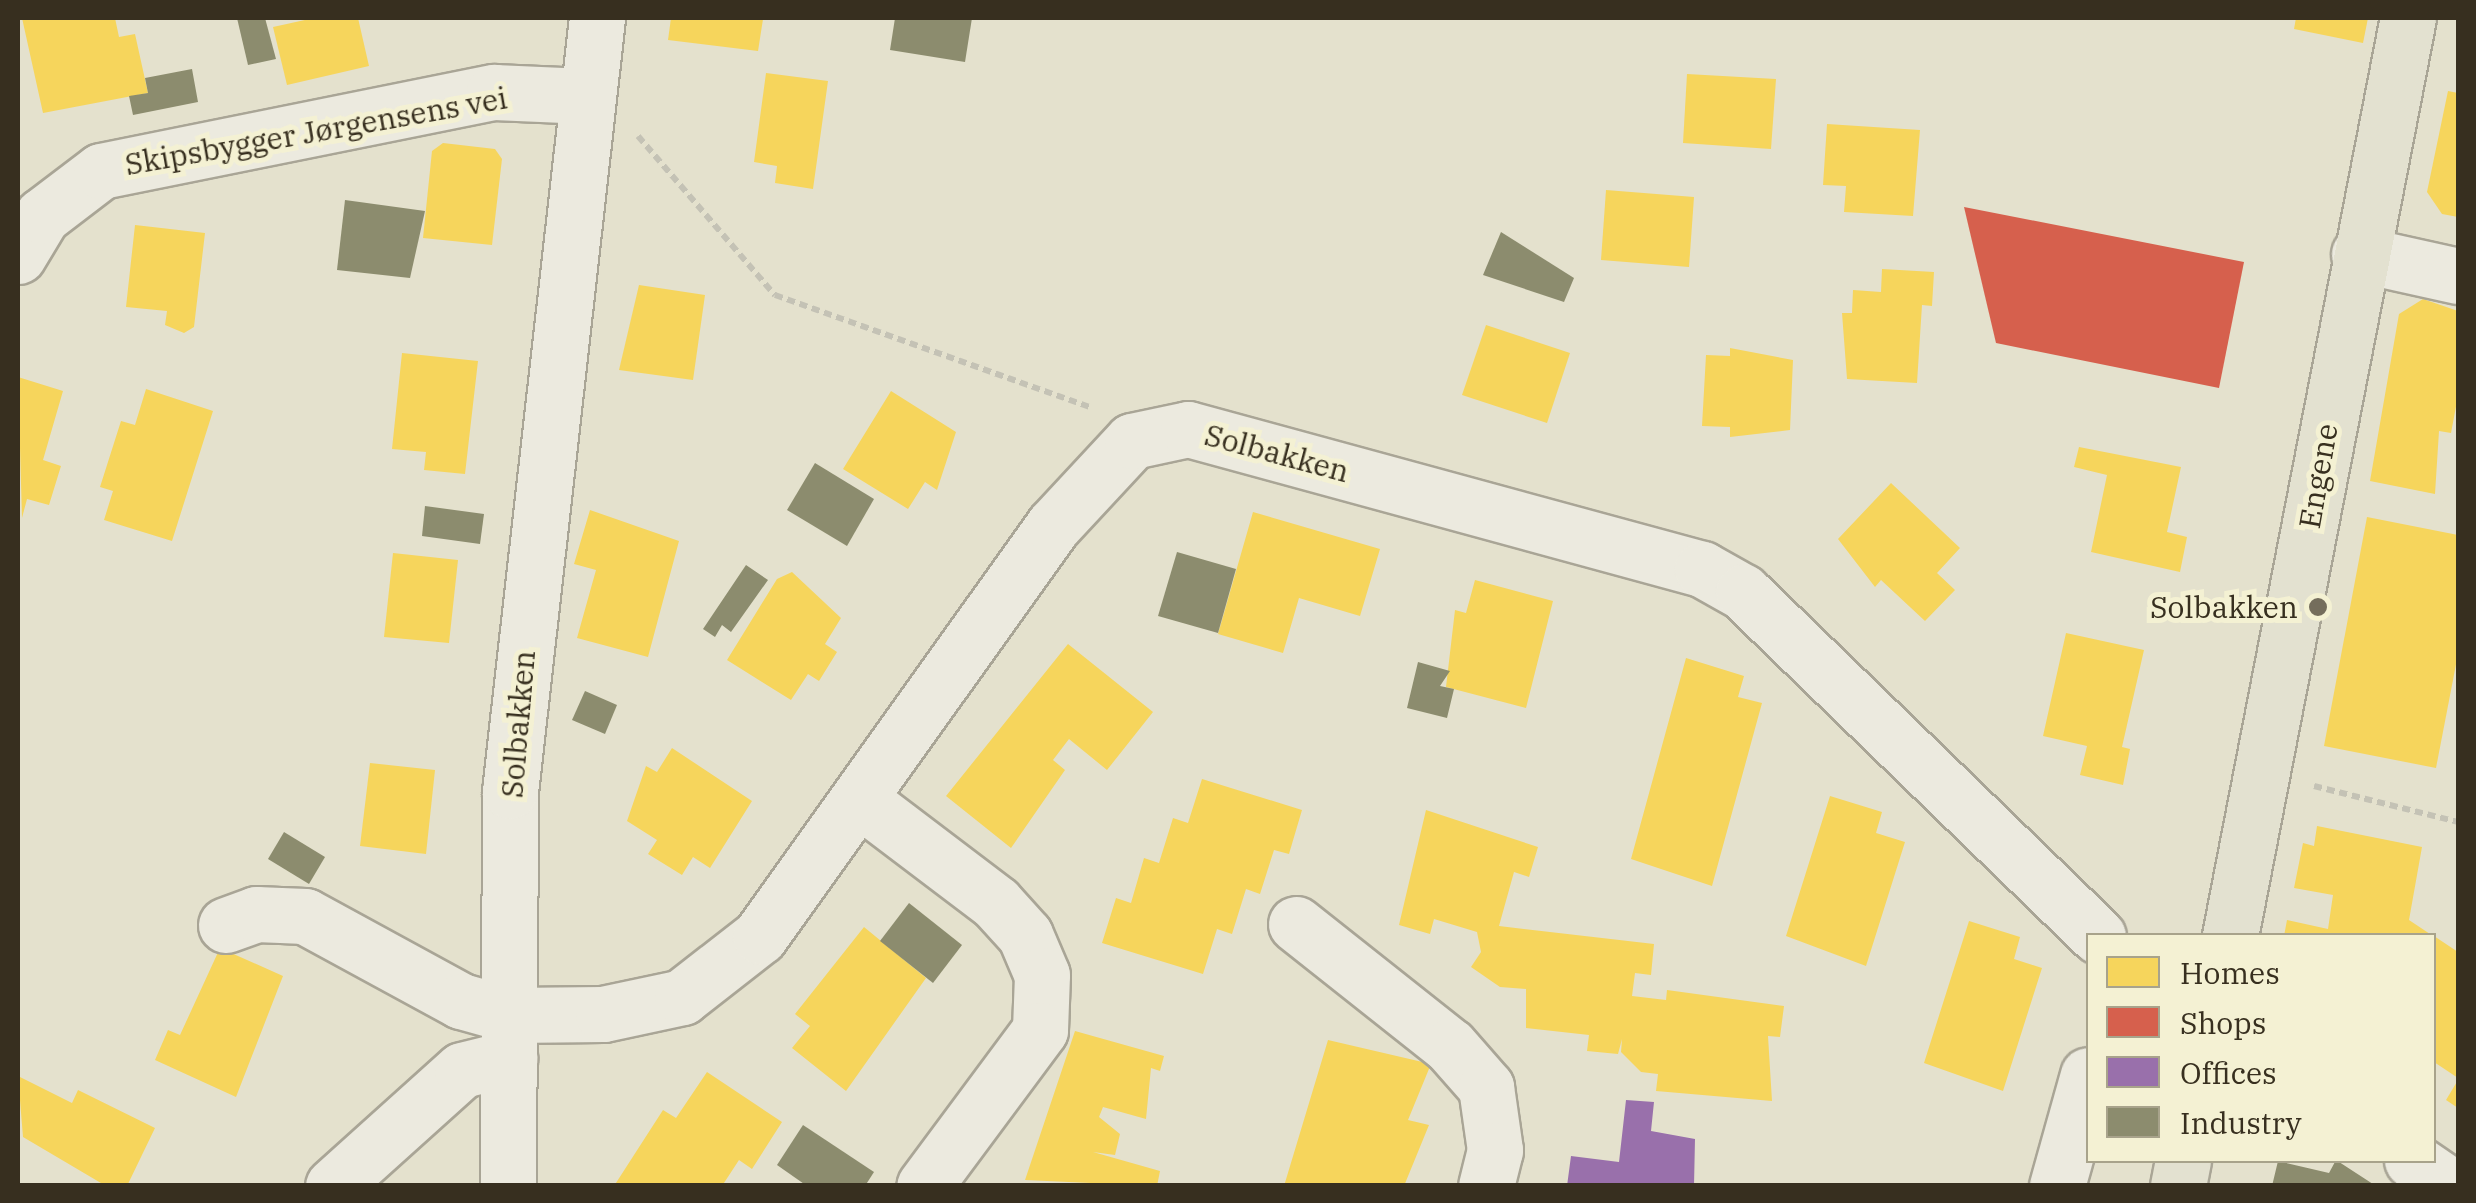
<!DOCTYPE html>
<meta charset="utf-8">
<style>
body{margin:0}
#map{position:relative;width:2476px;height:1203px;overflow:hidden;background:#e4e1cd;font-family:"IBM Plex Serif",serif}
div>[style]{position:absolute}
.homes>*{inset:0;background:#f6d55c}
.shops>*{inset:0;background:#d6604d}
.offices>*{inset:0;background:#9970ab}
.industry>*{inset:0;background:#8c8c6e}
.path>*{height:6px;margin-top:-3px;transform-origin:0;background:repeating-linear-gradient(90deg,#c4c2b5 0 8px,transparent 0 13px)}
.roads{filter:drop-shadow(2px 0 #a9a596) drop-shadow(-2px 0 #a9a596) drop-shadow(0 2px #a9a596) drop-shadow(0 -2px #a9a596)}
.minor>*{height:55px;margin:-27.5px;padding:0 27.5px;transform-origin:27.5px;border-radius:27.5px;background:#eceadf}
.major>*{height:55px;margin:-27.5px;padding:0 27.5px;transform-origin:27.5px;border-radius:27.5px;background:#e3e1d0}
.dots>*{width:28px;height:28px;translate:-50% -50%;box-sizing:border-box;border:5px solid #f4f1d3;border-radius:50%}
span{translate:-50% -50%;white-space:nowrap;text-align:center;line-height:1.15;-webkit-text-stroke:10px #f4f1d3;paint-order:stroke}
.street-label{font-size:30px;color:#372f1f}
.poi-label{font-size:30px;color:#372f1f}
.right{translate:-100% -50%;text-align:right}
.frame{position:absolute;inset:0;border:20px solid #372f1f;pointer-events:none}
.legend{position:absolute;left:2086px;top:933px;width:350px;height:230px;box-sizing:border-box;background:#f4f1d3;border:2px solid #a8a38b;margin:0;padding:12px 18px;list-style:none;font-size:30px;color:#372f1f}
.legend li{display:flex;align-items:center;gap:20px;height:50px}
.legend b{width:50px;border:2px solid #a8a38b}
</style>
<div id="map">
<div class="homes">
<div style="clip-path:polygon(22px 18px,115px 18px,119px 37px,135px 34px,148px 93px,43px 113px)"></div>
<div style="clip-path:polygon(314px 18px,358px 18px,369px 66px,287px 85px,273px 27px)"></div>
<div style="clip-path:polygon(671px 18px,763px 19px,758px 51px,668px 40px)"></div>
<div style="clip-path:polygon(2296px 18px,2368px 18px,2363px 43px,2294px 29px)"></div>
<div style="clip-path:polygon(766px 73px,828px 81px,813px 189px,775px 183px,777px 166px,754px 162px)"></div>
<div style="clip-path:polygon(1687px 74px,1776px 79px,1771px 149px,1683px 143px)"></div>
<div style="clip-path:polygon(2448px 91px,2458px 93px,2458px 217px,2442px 214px,2427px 192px)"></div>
<div style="clip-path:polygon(1827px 124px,1920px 130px,1913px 216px,1844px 212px,1846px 186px,1823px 185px)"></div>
<div style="clip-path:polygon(443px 143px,495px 149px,502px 159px,492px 245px,423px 238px,432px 151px)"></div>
<div style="clip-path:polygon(1606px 190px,1694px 197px,1689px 267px,1601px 260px)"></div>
<div style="clip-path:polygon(135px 225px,205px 233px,194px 327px,184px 333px,165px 325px,167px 311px,126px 307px)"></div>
<div style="clip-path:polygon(1882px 269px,1934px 272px,1932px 306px,1922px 305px,1917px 383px,1847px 379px,1842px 313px,1852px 313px,1853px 290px,1881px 292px)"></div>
<div style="clip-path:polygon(639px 285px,705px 295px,693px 380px,619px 370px)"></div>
<div style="clip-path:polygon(2423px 299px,2458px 311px,2458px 396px,2451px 433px,2439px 431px,2435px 494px,2370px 481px,2399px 314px)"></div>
<div style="clip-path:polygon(1486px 325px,1570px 353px,1547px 423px,1462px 395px)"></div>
<div style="clip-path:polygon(1730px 348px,1793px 360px,1790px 430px,1730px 437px,1730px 427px,1702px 426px,1706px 355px,1730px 356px)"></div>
<div style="clip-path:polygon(402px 353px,478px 361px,465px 474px,424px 470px,426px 452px,392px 449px)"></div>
<div style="clip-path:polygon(18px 377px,63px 391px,43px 460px,61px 466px,49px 505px,27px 499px,22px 518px)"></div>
<div style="clip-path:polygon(146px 389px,213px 411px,172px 541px,104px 520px,113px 491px,100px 487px,121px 421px,135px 425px)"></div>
<div style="clip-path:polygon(891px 391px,956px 432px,937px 490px,925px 482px,908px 509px,843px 469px)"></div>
<div style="clip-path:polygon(2079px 447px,2181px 467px,2167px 532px,2187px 537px,2180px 572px,2091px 552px,2107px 475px,2074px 467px)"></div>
<div style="clip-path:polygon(1891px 483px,1960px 548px,1937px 573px,1955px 590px,1925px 621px,1881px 580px,1875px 587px,1838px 539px)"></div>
<div style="clip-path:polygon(590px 510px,679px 541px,648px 657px,577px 638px,596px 570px,574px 564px)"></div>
<div style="clip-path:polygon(1253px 512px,1380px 549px,1360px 616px,1299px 598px,1283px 653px,1218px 634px)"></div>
<div style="clip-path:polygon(2367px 517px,2458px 535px,2458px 654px,2436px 768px,2324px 746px)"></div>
<div style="clip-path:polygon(393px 553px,458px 560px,449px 643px,384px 637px)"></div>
<div style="clip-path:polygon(792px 572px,841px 618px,825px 644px,837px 652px,819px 681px,808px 674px,791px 700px,727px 660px,777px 579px)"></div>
<div style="clip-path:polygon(1475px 580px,1553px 601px,1526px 708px,1446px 687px,1455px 610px,1466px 613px)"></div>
<div style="clip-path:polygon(2066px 633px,2144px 650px,2122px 747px,2130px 749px,2123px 785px,2080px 775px,2087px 746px,2043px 736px)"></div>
<div style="clip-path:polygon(1068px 644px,1153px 712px,1107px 770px,1069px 739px,1053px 760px,1065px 770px,1011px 848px,946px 796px)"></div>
<div style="clip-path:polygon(1686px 658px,1744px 676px,1738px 697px,1762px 703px,1712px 886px,1631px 859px)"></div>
<div style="clip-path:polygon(672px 748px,752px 801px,710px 868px,693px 857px,682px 875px,648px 854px,657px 840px,627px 821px,646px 766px,657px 772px)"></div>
<div style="clip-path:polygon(370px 763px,435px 770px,426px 854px,360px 846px)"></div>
<div style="clip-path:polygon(1202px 779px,1302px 810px,1289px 854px,1274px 850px,1260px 894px,1246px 889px,1232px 934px,1217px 929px,1203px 974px,1102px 943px,1116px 898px,1131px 903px,1144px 858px,1159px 863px,1173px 818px,1188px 823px)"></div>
<div style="clip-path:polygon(1830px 796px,1882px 812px,1876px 833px,1905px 842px,1866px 966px,1786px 936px)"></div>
<div style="clip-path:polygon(1426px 810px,1538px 847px,1529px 877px,1514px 872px,1499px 926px,1654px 944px,1651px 975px,1635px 973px,1632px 996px,1666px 1000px,1667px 990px,1784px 1006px,1780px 1037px,1768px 1036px,1772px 1101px,1656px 1091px,1658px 1074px,1641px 1072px,1621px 1052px,1622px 1039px,1618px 1054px,1587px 1051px,1589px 1035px,1526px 1028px,1526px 989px,1500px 987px,1471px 967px,1481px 952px,1477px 932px,1434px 919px,1430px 934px,1399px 925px)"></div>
<div style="clip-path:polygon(2317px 826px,2422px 847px,2409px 920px,2433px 936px,2284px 936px,2287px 920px,2328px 929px,2333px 895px,2294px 888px,2303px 843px,2314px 846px)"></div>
<div style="clip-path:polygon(1969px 921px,2020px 937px,2014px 959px,2042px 968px,2003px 1091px,1924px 1063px)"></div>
<div style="clip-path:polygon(864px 927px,926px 978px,846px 1091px,792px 1048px,810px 1026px,795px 1014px)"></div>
<div style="clip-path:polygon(2434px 936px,2458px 952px,2458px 1078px,2434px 1062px)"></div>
<div style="clip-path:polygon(220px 948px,283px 976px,236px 1097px,155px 1060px,168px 1030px,180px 1035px)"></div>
<div style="clip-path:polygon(1075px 1031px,1164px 1056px,1160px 1071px,1151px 1068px,1146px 1119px,1103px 1107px,1099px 1117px,1120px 1134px,1115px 1155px,1093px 1152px,1160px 1171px,1157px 1186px,1025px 1180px)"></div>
<div style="clip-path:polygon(1328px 1040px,1431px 1064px,1408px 1120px,1429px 1125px,1404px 1186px,1284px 1186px)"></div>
<div style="clip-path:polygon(707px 1072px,782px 1122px,752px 1169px,739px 1160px,722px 1186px,614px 1186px,663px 1110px,676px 1118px)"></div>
<div style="clip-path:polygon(18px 1076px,72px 1103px,78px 1090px,155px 1128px,127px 1186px,106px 1186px,23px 1137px)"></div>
<div style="clip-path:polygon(2458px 1080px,2458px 1108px,2446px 1100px)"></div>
</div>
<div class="shops">
<div style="clip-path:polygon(1964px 207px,2244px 262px,2219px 388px,1996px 343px)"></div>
</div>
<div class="offices">
<div style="clip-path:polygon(1626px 1100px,1654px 1102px,1651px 1131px,1695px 1139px,1694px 1186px,1567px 1186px,1571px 1156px,1619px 1162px)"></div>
</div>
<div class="industry">
<div style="clip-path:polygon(237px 18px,265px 18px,276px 59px,248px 65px)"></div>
<div style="clip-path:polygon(895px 18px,972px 18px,965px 62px,890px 50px)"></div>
<div style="clip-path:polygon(192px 69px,198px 102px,133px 115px,129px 96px,148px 93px,145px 78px)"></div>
<div style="clip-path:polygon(345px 200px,425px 211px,410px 278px,337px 270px)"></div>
<div style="clip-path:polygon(1501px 232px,1574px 278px,1564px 302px,1483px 275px)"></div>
<div style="clip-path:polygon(815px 463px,874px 499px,847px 546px,787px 510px)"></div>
<div style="clip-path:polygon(425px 506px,484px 514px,480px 544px,422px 536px)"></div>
<div style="clip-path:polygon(1177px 552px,1236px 569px,1218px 633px,1158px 616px)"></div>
<div style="clip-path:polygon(746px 565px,768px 580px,731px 632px,722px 625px,715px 637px,703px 629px)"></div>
<div style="clip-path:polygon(1418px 662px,1450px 671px,1440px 686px,1454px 689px,1447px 718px,1407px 708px)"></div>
<div style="clip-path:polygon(585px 691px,617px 705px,605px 734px,572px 720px)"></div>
<div style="clip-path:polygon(284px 832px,325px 857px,309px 884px,268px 859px)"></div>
<div style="clip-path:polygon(909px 903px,962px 945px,933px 983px,880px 941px)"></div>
<div style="clip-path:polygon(803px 1125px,874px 1172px,865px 1186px,807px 1186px,777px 1165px)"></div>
<div style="clip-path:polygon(2336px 1160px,2376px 1186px,2272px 1186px,2278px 1161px,2329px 1173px)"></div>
</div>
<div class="path">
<div style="left:638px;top:136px;width:210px;rotate:49.3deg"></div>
<div style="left:775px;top:295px;width:337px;rotate:19.6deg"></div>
<div style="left:2314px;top:786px;width:148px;rotate:14deg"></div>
</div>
<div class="roads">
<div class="minor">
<div style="left:2359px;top:254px;width:101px;rotate:12.5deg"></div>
<div style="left:18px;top:256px;width:47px;rotate:-59deg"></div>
<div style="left:42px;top:216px;width:74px;rotate:-37.3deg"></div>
<div style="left:101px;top:171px;width:401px;rotate:-11.4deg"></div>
<div style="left:494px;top:92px;width:92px;rotate:2.5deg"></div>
<div style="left:863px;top:802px;width:167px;rotate:37.2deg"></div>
<div style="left:996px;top:903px;width:43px;rotate:47.8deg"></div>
<div style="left:1025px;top:935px;width:43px;rotate:67deg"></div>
<div style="left:1042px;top:975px;width:55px;rotate:92.1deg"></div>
<div style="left:1040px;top:1030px;width:194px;rotate:126.6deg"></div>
<div style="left:1296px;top:924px;width:196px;rotate:38.4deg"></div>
<div style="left:1450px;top:1046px;width:55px;rotate:48.7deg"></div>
<div style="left:1486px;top:1087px;width:64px;rotate:81.9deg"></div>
<div style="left:1495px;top:1150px;width:37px;rotate:104deg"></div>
<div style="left:226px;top:925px;width:32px;rotate:-20deg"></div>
<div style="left:256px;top:914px;width:49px;rotate:2.3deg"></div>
<div style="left:305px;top:916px;width:178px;rotate:28.6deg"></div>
<div style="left:461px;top:1001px;width:52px;rotate:15.6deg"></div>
<div style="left:511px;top:1015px;width:92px;rotate:-0.6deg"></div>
<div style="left:603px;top:1014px;width:81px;rotate:-12.1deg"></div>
<div style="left:682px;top:997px;width:99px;rotate:-38deg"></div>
<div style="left:760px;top:936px;width:504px;rotate:-54.45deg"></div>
<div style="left:1053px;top:526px;width:116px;rotate:-47.1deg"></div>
<div style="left:1132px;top:441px;width:57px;rotate:-12.1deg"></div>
<div style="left:1188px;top:429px;width:533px;rotate:15.24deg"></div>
<div style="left:1702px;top:569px;width:47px;rotate:29.3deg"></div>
<div style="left:1743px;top:592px;width:494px;rotate:44.1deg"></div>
<div style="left:2412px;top:1160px;width:46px;rotate:34.4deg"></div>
<div style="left:333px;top:1186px;width:173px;rotate:-42deg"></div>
<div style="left:462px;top:1070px;width:49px;rotate:-14deg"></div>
<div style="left:508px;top:1186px;width:395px;rotate:-89.7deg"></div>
<div style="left:510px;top:791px;width:778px;rotate:-83.58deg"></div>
<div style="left:2057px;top:1186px;width:115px;rotate:-74.4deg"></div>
</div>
<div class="major">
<div style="left:2230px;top:936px;width:935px;rotate:-79.03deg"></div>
<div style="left:2178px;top:1186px;width:26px;rotate:-79deg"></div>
</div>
</div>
<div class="dots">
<div style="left:2318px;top:607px;background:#746d5c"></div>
</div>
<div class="street-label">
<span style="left:316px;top:131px;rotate:-10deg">Skipsbygger Jørgensens vei</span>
<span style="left:1277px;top:453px;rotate:15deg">Solbakken</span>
<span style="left:2318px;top:476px;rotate:-80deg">Engene</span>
<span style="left:518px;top:724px;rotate:-85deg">Solbakken</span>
</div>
<div class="poi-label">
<span class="right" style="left:2298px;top:607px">Solbakken</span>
</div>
<div class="frame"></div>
<ul class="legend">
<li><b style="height:28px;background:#f6d55c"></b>Homes</li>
<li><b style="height:28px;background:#d6604d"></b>Shops</li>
<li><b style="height:28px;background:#9970ab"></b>Offices</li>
<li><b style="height:28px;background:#8c8c6e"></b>Industry</li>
</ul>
</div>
